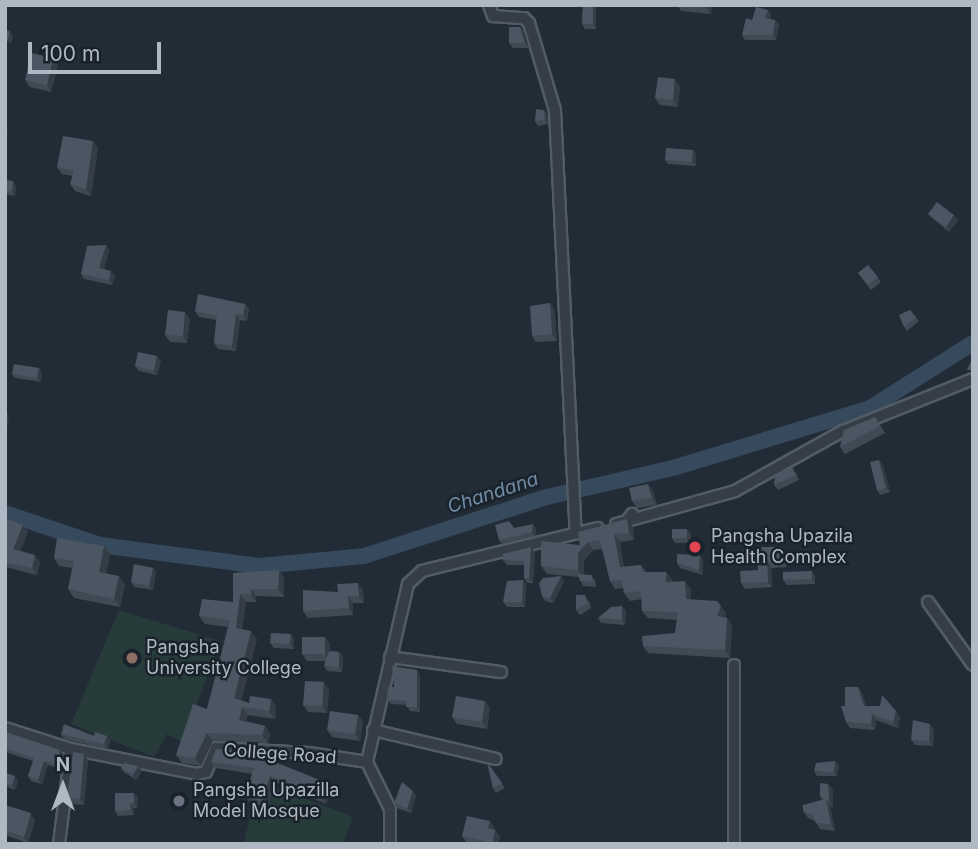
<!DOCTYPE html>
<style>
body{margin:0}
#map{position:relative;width:978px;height:849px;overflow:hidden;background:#212c36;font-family:Inter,sans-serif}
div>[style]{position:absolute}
.green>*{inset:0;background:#263b3a}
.river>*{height:16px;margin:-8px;padding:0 8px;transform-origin:8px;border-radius:8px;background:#36495d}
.roads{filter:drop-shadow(2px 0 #525c65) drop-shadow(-2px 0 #525c65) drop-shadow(0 2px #525c65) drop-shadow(0 -2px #525c65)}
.street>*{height:10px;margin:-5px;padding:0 5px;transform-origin:5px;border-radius:5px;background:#353e47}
.wall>*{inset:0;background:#404a54}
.shaded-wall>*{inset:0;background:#343c45}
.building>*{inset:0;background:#4a5662}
.dots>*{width:19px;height:19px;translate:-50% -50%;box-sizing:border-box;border:4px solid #1a232c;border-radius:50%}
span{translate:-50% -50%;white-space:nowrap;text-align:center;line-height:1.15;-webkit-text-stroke:5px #1a232c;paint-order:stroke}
.poi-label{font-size:18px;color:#afb9c4}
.left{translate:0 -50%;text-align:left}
.street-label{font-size:18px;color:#afb9c4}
.water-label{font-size:19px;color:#718ca6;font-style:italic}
.frame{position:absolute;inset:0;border:7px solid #afb9c4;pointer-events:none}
.north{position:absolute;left:28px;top:751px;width:70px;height:70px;-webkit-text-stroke:5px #1a232c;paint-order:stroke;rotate:0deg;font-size:19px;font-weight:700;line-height:28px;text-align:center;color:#afb9c4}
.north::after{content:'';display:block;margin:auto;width:24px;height:32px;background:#afb9c4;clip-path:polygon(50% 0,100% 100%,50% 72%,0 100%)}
.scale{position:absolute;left:28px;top:42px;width:133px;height:32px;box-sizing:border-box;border:4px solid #afb9c4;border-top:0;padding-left:9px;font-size:21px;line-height:24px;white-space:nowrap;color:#afb9c4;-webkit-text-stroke:5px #1a232c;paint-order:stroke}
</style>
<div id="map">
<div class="green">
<div style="clip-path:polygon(119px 610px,220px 641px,183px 742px,167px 734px,154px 757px,71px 724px)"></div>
<div style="clip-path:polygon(273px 786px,353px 817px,343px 844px,244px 844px,251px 811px,263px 811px)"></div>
</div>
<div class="river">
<div style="left:5px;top:513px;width:100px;rotate:18.6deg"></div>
<div style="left:100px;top:545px;width:160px;rotate:7.5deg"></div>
<div style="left:259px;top:566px;width:105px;rotate:-5.4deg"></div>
<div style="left:364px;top:556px;width:192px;rotate:-17.9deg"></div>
<div style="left:547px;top:497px;width:129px;rotate:-13deg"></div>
<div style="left:673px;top:468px;width:206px;rotate:-16.9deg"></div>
<div style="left:870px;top:408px;width:122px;rotate:-32.3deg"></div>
</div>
<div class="roads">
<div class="street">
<div style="left:489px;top:5px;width:12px;rotate:70deg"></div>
<div style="left:493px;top:16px;width:31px;rotate:4deg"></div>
<div style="left:524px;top:18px;width:7px;rotate:45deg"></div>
<div style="left:529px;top:23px;width:91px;rotate:73.4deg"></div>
<div style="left:555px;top:110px;width:424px;rotate:87.2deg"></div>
<div style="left:627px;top:521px;width:112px;rotate:-15.5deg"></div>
<div style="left:735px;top:491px;width:124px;rotate:-29.1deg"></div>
<div style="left:843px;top:431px;width:140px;rotate:-21.8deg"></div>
<div style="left:616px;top:524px;width:11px;rotate:-15deg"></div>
<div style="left:627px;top:521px;width:9px;rotate:-54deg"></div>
<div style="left:928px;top:602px;width:77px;rotate:54.5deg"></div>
<div style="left:390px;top:657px;width:112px;rotate:7.7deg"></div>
<div style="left:734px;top:665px;width:179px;rotate:90deg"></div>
<div style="left:5px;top:728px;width:69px;rotate:17.7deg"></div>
<div style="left:71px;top:749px;width:128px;rotate:11.2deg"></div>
<div style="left:197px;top:774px;width:9px;rotate:-13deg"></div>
<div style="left:206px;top:772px;width:26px;rotate:-67deg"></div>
<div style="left:216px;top:748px;width:93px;rotate:3.1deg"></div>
<div style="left:309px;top:753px;width:59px;rotate:8.8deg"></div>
<div style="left:373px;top:730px;width:126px;rotate:13.3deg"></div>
<div style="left:59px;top:844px;width:96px;rotate:-82.8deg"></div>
<div style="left:390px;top:844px;width:35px;rotate:-90deg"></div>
<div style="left:390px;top:809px;width:52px;rotate:-116.1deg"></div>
<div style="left:367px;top:762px;width:183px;rotate:-77deg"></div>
<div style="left:408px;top:584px;width:19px;rotate:-43deg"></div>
<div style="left:422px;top:571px;width:181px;rotate:-13.7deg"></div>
</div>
</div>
<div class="wall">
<div style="clip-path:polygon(583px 5px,596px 5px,596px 29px,585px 29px,582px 24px)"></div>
<div style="clip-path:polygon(677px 5px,712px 5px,711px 14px,681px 11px)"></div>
<div style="clip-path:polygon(768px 10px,771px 15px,770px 19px,779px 24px,776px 40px,745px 40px,742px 35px,752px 20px)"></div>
<div style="clip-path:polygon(520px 27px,524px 31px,529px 48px,513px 48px,509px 43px)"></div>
<div style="clip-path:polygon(53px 58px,58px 65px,51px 92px,30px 87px,25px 80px)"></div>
<div style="clip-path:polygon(680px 86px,678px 107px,660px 105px,655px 98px)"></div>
<div style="clip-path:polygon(544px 110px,548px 114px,548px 124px,538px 126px,535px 121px)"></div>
<div style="clip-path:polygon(98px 148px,91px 196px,75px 191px,70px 184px,73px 176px,62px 174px,57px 167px)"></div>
<div style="clip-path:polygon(693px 150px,696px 154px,696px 166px,668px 164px,665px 160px)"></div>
<div style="clip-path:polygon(5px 180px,13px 181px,16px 186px,15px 196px,5px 194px)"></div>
<div style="clip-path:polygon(928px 214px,958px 220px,949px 232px,932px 218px)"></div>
<div style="clip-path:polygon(106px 245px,109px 250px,104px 269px,115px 276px,112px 285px,84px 279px,81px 274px)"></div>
<div style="clip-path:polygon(868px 265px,881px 282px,871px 290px,858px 273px)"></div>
<div style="clip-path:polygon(550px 303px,554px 309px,557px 341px,536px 342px,532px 336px)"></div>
<div style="clip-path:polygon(245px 304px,249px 309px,247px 321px,240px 320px,236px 351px,218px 349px,214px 343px,216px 320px,199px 317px,195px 311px)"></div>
<div style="clip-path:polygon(910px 310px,919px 321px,907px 331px,904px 327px)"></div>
<div style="clip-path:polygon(190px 319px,187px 343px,170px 342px,165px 335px)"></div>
<div style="clip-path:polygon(161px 361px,157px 375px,139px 371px,135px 366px)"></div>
<div style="clip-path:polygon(42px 373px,41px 382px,15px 378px,12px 374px)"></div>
<div style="clip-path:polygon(875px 417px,885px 433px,845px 454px,840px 447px)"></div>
<div style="clip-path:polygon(883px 465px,890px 492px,880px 495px,877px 490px)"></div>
<div style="clip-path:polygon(795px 472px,799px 480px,778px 490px,774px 485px)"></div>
<div style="clip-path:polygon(653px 491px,657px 505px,637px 508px,632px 501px)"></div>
<div style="clip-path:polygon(5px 518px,23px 525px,28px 532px,20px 551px,40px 562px,37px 575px,5px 567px)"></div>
<div style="clip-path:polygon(627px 519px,633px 527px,634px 540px,620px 542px,624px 567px,641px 565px,646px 572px,666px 572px,672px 580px,672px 582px,691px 589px,691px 600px,726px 613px,725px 617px,727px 618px,732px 626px,730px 658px,648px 653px,643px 646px,675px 633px,677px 620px,648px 618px,642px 611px,642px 599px,630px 601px,624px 593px,623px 588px,615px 589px,610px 581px,602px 549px,593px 550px,584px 561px,584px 575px,595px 580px,596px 587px,583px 586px,579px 577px,547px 574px,541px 566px)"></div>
<div style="clip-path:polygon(514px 528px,536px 529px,535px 536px,502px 544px,499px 540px)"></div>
<div style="clip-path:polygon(687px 529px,691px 534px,690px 543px,675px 543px,672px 538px)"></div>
<div style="clip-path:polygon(104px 546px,110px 554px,106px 574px,125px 584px,120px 607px,74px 598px,68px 589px,72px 568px,59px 566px,54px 558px)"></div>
<div style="clip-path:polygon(757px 547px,786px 553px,787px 567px,771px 568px,772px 587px,745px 589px,741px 583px,758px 570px)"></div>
<div style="clip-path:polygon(535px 552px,533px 583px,527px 583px,524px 578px,524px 565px,507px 565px,503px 560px)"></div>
<div style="clip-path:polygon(703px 560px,703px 575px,680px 568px,677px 563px)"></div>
<div style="clip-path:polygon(153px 568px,156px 572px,153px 590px,134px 587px,131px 582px)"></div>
<div style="clip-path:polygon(279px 570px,284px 578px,284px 597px,256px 596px,256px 602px,246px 602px,242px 629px,257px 639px,241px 700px,249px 703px,271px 699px,276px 707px,275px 719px,248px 715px,246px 721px,265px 726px,270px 734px,268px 743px,213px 741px,201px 766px,182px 763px,176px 755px,207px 709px,228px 627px,205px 624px,199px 616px,233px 602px,233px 573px)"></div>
<div style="clip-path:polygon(561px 576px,564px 581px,553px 603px,545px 601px,542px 596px)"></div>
<div style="clip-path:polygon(815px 576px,815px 584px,787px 585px,783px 580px)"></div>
<div style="clip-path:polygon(523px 580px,526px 584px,525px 607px,507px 607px,503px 602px)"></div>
<div style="clip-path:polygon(363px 590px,364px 603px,353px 603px,353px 615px,308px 618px,303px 611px,338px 592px)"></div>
<div style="clip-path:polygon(589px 600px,591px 608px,580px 615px,576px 610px)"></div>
<div style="clip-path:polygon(622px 606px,626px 611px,625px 625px,601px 623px,598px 618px)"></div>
<div style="clip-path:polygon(294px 638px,294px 649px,274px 648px,270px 643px)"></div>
<div style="clip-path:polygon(330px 644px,330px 651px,339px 652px,343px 656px,342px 672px,327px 671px,324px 666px,326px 661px,307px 661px,302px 654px)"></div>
<div style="clip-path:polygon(420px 675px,420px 712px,410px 711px,407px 705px,391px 704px,387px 700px,394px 687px)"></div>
<div style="clip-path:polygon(858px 687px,862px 693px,866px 706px,900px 717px,898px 728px,876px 720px,875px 730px,850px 728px,846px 722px,845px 706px)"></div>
<div style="clip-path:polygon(329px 690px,327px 713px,308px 712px,303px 705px)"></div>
<div style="clip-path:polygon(490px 708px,487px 729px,457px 724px,452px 717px)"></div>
<div style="clip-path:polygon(358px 715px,363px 722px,360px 741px,332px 737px,327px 730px)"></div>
<div style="clip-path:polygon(934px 729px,933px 746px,915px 745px,911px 740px)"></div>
<div style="clip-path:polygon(5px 732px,60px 750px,63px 754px,61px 769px,48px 765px,42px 784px,31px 781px,28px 776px,33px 761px,5px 752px)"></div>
<div style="clip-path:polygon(61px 734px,107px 736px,110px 740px,108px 749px,64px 739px)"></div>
<div style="clip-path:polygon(84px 754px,88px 760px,84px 805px,72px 804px,67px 798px)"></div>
<div style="clip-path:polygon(265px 758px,327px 783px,332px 790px,326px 804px,275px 782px,267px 808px,250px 803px,245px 796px,252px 774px,216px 768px,211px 762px)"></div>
<div style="clip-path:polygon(835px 761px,839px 766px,837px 776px,817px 776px,814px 771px)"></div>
<div style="clip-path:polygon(487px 762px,505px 788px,496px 793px,493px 788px)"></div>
<div style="clip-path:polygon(121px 768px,142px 771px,136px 780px,124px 772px)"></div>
<div style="clip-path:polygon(6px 773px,18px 781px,15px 790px,5px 786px)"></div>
<div style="clip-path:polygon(828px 784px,833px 790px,833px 808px,830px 806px,835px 831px,820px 829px,815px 821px,808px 818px,803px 811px,822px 800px,820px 796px)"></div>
<div style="clip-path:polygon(416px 796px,411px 813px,397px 808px,394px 803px)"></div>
<div style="clip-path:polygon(138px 797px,137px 808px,134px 808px,134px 815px,118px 816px,115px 811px)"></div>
<div style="clip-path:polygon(5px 805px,35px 820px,28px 843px,5px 835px)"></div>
<div style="clip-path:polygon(495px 828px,495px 830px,500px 837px,498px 844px,467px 843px,462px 836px)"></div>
</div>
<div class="shaded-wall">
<div style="clip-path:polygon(593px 5px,596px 5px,596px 29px,593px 24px)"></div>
<div style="clip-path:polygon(706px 5px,712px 5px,711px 14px,706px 7px)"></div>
<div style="clip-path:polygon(768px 10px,771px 15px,768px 23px,765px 18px)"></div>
<div style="clip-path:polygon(775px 20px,779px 24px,776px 40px,773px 35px)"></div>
<div style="clip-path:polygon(520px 27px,524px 31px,529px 48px,525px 43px)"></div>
<div style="clip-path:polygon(10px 31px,13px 36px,11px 45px,8px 41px)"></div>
<div style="clip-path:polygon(53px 58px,58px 65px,51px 92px,47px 85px)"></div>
<div style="clip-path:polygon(675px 79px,680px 86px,678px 107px,673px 100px)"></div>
<div style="clip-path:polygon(544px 110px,548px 114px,548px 124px,545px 119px)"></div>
<div style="clip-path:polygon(5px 126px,8px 130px,6px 148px,5px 147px)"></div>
<div style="clip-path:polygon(93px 141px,98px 148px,91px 196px,86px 189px)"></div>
<div style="clip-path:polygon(693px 150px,696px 154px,696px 166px,692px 162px)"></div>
<div style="clip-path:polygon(13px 181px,16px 186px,15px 196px,12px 191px)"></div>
<div style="clip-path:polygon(954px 215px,958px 220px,949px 232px,946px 227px)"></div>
<div style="clip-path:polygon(106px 245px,109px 250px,103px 273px,99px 268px)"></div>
<div style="clip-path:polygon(111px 271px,115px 276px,112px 285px,109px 280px)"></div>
<div style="clip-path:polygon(550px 303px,554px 309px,557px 341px,552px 334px)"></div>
<div style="clip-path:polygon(245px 304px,249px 309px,247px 321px,243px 315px)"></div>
<div style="clip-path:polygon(185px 312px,190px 319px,187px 343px,183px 336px)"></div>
<div style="clip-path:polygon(236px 314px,240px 320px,236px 351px,232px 346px)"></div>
<div style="clip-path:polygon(157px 356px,161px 361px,157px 375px,154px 371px)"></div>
<div style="clip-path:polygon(39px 368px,42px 373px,41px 382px,37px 378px)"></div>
<div style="clip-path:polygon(6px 410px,9px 415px,7px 429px,5px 427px)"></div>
<div style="clip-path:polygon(879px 460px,883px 465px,890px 492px,886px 488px)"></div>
<div style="clip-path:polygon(648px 484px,653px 491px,657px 505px,652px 498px)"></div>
<div style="clip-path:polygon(627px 519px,633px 527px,634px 540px,629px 533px)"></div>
<div style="clip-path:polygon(533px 524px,536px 529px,535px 536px,532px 532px)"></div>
<div style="clip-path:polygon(23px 525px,28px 532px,18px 556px,13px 549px)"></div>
<div style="clip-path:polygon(687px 529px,691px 534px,690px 543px,687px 538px)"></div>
<div style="clip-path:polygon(614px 534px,620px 542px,625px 575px,620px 567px)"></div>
<div style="clip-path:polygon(588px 542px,593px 550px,584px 561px,584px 578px,578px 570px,578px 553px)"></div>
<div style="clip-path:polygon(104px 546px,110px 554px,105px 580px,99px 572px)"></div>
<div style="clip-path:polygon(531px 547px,535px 552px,533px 583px,529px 578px)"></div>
<div style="clip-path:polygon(782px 547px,786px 553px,787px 567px,783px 561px)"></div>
<div style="clip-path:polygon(35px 555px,40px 562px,37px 575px,32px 568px)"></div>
<div style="clip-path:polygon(700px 555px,703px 560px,703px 575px,699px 570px)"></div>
<div style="clip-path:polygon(767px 562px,771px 568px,772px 587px,768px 582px)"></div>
<div style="clip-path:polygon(153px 568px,156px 572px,153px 590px,149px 586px)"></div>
<div style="clip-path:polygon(279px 570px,284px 578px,284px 597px,278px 589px)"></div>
<div style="clip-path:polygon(812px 571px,815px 576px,815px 584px,812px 579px)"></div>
<div style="clip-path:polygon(666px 572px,672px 580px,672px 590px,666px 582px)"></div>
<div style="clip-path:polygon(119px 576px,125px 584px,120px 607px,114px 599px)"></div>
<div style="clip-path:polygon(561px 576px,564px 581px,553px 603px,550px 598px)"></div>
<div style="clip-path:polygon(523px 580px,526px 584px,525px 607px,522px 602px)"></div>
<div style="clip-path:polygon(685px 581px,691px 589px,691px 607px,686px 599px)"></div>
<div style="clip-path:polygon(358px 583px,363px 590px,364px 603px,359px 596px)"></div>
<div style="clip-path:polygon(251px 589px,256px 596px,256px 602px,251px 594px)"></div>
<div style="clip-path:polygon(240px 594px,246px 602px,241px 636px,236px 628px)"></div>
<div style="clip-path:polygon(348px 596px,353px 603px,353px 615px,349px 608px)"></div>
<div style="clip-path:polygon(622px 606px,626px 611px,625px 625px,622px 620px)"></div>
<div style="clip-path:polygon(721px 606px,726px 613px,723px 624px,717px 616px)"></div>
<div style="clip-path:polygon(727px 618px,732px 626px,730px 658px,725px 650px)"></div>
<div style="clip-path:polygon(251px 631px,257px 639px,240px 706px,234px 698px)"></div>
<div style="clip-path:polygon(291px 634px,294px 638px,294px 649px,290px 644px)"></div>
<div style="clip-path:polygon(325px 637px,330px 644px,330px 661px,325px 654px)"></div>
<div style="clip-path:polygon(339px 652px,343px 656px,342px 672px,339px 667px)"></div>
<div style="clip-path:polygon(417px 670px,420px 675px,420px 712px,417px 707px)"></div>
<div style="clip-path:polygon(324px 682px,329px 690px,327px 713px,322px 706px)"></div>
<div style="clip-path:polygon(858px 687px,862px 693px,868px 712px,864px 706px)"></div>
<div style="clip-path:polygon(271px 699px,276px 707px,275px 719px,269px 711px)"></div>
<div style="clip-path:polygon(485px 701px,490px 708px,487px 729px,482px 722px)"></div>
<div style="clip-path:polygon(242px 707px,248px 715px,244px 728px,239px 720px)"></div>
<div style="clip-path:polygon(896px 711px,900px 717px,898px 728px,893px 722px)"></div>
<div style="clip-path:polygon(872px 714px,876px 720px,875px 730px,871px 724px)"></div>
<div style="clip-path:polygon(358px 715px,363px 722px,360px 741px,355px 734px)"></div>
<div style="clip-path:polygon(930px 724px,934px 729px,933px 746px,929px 741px)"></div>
<div style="clip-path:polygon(265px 726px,270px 734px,268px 743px,262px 735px)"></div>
<div style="clip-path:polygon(207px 733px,213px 741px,201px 766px,195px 758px)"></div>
<div style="clip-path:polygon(107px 736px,110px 740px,108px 749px,104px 744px)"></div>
<div style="clip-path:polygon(60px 750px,63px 754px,61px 769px,58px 764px)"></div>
<div style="clip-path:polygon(84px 754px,88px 760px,84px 805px,80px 799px)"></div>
<div style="clip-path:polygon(44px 761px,48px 765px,42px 784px,38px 780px)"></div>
<div style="clip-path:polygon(835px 761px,839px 766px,837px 776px,834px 772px)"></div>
<div style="clip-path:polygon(138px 766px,142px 771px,136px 780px,133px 775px)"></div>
<div style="clip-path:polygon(15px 776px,18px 781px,15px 790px,12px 785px)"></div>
<div style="clip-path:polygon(270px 776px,275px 782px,267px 808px,262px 801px)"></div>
<div style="clip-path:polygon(327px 783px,332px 790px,326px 804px,321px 797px)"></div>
<div style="clip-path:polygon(828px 784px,833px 790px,833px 808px,829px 801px)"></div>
<div style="clip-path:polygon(413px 791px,416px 796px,411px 813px,407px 809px)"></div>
<div style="clip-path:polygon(134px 793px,138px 797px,137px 808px,134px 803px)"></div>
<div style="clip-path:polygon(826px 800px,830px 806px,835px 831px,831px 824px)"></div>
<div style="clip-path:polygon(130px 803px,134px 808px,134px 815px,131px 810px)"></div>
<div style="clip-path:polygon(31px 813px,35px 820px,28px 843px,24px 837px)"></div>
<div style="clip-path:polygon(490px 821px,495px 828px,493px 835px,488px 828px)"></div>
<div style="clip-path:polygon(495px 830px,500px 837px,498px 844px,492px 844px)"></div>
</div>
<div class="building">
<div style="clip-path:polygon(583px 5px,593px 5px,593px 24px,582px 24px)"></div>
<div style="clip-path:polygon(756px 7px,768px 10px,765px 18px,775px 20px,773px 35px,742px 35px,746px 18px,752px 20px)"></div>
<div style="clip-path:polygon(509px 27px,520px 27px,525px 43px,509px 43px)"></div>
<div style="clip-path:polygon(5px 30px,10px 31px,8px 41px,5px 40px)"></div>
<div style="clip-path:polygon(31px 53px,53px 58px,47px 85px,25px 80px)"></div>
<div style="clip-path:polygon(658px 77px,675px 79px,673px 100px,655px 98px)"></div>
<div style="clip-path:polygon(536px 109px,544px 110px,545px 119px,535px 121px)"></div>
<div style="clip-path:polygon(63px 136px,93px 141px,86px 189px,70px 184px,74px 171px,57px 167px)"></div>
<div style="clip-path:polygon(666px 148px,693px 150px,692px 162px,665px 160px)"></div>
<div style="clip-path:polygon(5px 180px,13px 181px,12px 191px,5px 190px)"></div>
<div style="clip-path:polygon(937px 202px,954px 215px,946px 227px,928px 214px)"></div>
<div style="clip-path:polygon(106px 245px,99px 268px,111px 271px,109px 280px,81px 274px,87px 246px)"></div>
<div style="clip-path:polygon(868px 265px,878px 277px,868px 285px,858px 273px)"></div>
<div style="clip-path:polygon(198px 294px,245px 304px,243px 315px,236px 314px,232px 346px,214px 343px,217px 316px,195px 311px)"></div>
<div style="clip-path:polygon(550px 303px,552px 334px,532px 336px,530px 306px)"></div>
<div style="clip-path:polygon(168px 310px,185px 312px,183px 336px,165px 335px)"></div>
<div style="clip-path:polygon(910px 310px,916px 317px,904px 327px,899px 315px)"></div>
<div style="clip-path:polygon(138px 352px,157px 356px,154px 371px,135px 366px)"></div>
<div style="clip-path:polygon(971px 361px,973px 364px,973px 370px,967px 370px)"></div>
<div style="clip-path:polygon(14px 364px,39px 368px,37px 378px,12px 374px)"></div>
<div style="clip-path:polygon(875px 417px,880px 426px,840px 447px,844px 430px)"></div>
<div style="clip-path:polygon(879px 460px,886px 488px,877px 490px,870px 462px)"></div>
<div style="clip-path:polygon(792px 467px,796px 475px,774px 485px,775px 475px)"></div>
<div style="clip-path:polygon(648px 484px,652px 498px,632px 501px,629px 488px)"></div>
<div style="clip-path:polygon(5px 518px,23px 525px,13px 549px,35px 555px,32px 568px,5px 562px)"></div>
<div style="clip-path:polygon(627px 519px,629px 533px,614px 534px,620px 567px,641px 565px,642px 572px,666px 572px,666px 582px,685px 581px,686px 599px,717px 601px,721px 606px,717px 616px,727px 618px,725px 650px,643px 646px,642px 636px,675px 633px,678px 612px,642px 611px,641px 591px,624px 593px,622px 580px,610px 581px,600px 540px,588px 542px,578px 553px,578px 570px,541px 566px,541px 541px,580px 545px,578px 532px)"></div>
<div style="clip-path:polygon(509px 521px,514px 528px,533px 524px,532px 532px,499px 540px,495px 525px)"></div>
<div style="clip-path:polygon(672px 529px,687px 529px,687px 538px,672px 538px)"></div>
<div style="clip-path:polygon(57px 538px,104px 546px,99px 572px,119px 576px,114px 599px,68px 589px,74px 561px,54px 558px)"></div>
<div style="clip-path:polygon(531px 547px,529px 578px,524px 578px,524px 561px,503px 560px,503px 554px)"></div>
<div style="clip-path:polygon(757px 547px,782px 547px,783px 561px,767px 562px,768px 582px,741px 583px,740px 571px,758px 570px)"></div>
<div style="clip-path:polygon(677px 554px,700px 555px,699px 570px,677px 563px)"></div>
<div style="clip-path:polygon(134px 564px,153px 568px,149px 586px,131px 582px)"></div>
<div style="clip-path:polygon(279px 570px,278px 589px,251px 589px,251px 594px,240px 594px,236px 628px,251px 631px,234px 698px,249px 703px,250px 696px,271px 699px,269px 711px,242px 707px,239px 720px,265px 726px,262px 735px,207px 733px,195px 758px,176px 755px,193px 704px,207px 709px,230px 620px,199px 616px,202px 599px,233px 602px,233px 573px)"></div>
<div style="clip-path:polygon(812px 571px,812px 579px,783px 580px,783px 572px)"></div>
<div style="clip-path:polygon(578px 574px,592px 575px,593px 582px,580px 581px)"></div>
<div style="clip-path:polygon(561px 576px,550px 598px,542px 596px,539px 583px,543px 578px)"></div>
<div style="clip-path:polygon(523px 580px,522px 602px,503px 602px,507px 581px)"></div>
<div style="clip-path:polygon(358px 583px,359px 596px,348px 596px,349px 608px,303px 611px,303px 590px,338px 592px,337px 584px)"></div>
<div style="clip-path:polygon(576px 595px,585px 595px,588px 603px,576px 610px)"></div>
<div style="clip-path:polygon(622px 606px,622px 620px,598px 618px,611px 607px)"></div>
<div style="clip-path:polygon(271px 633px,291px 634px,290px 644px,270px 643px)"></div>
<div style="clip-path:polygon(302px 637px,325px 637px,325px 654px,302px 654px)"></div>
<div style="clip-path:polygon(329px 651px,339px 652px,339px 667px,324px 666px)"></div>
<div style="clip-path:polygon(392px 666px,417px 670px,417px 707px,406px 707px,407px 701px,387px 700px,388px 687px,394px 687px)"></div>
<div style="clip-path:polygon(305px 681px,324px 682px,322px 706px,303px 705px)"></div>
<div style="clip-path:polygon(845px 687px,858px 687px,864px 706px,880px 706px,882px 695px,896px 711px,893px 722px,872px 714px,871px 724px,846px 722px,841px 706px,845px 706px)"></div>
<div style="clip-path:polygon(456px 696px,485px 701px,482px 722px,452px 717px)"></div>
<div style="clip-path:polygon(330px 711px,358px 715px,355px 734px,327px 730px)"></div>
<div style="clip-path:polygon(913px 720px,930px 724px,929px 741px,911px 740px)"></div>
<div style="clip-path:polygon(64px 724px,94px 736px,95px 732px,107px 736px,104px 744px,61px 734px)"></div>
<div style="clip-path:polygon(5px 732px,60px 750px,58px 764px,44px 761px,38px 780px,28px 776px,34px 758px,5px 748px)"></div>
<div style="clip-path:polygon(216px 749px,260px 751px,259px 756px,327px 783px,321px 797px,270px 776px,262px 801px,245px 796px,254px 768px,211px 762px)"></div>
<div style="clip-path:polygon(73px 752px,84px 754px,80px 799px,67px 798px)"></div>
<div style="clip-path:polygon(835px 761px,834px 772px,814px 771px,816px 763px)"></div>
<div style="clip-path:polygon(487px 762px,502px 783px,493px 788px)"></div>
<div style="clip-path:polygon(124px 763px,138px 766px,133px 775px,121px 768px)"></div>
<div style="clip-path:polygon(6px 773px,15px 776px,12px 785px,5px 783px)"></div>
<div style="clip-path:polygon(402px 782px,413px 791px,407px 809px,394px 803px)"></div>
<div style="clip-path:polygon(820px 783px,828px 784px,829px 801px,826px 800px,831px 824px,816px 823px,813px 815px,803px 811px,803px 805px,825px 799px,820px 796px)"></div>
<div style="clip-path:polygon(115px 793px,134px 793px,134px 803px,130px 803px,131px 810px,115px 811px)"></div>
<div style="clip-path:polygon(5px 805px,31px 813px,24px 837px,5px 830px)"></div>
<div style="clip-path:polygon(467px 816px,490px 821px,488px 828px,495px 830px,492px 844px,486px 844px,485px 841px,462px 836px)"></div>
</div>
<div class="dots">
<div style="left:695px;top:547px;background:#e0444e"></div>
<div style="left:132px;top:658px;background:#8d6e63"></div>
<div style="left:179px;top:801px;background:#6b7280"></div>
</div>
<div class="poi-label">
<span class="left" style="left:711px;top:547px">Pangsha Upazila<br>Health Complex</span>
<span class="left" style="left:146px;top:658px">Pangsha<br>University College</span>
<span class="left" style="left:193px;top:801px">Pangsha Upazilla<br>Model Mosque</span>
</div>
<div class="street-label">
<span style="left:280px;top:754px;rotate:4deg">College Road</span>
</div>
<div class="water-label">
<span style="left:493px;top:493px;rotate:-18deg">Chandana</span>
</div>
<div class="frame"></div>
<div class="north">N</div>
<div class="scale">100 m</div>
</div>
